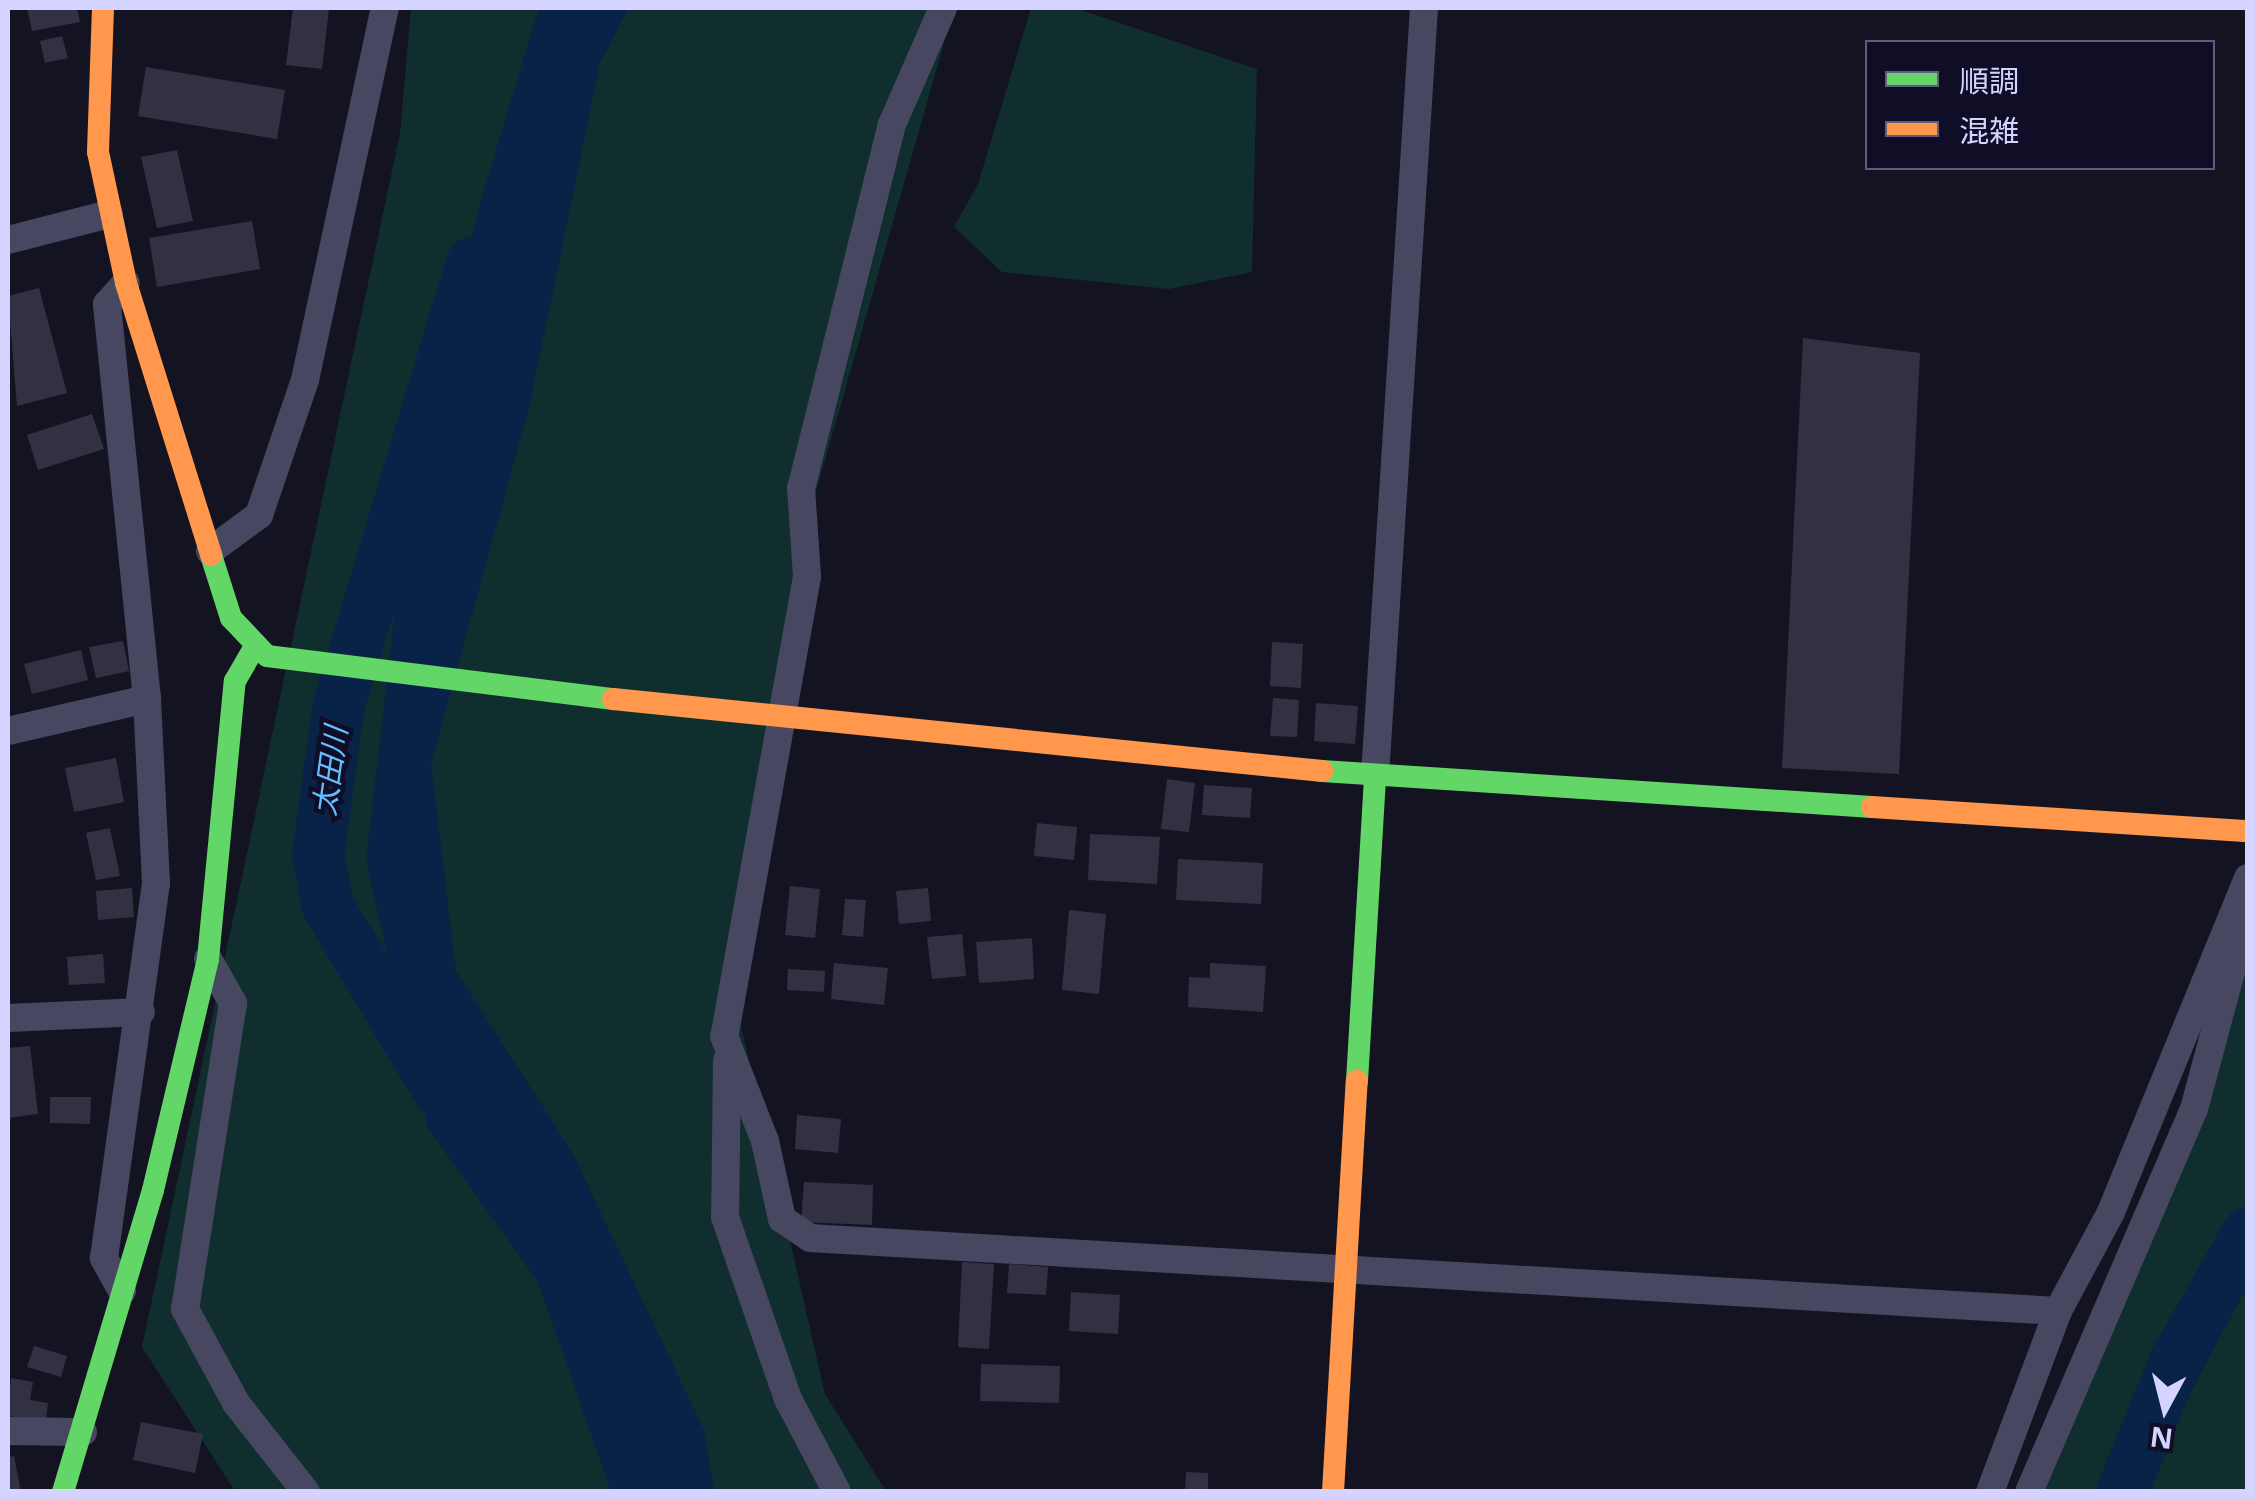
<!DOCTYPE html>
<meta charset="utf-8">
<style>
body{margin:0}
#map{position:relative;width:2255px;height:1499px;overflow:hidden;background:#141321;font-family:"Open Sans","Noto Sans JP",sans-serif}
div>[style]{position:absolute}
.green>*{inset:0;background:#102e2d}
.water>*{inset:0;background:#082248}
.river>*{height:52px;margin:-26px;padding:0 26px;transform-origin:26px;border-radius:26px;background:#082248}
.building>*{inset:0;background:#323143}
.street>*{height:28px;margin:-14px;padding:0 14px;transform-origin:14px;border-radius:14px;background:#474762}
.fast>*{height:22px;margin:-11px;padding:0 11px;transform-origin:11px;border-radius:11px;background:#63d668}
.slow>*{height:22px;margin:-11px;padding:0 11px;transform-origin:11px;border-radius:11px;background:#ff974d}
span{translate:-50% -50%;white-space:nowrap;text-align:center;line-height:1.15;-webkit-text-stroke:9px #100d27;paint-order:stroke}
.water-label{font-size:30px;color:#61bfff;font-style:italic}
.frame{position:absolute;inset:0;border:10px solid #d5d3ff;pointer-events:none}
.legend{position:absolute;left:1865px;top:40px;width:350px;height:130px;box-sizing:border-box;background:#100d27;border:2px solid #5f5c7d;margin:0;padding:12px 18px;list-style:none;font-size:30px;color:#d5d3ff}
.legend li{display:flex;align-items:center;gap:20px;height:50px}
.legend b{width:50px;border:2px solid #5f5c7d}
.north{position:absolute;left:2115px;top:1359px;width:100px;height:100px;-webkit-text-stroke:8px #100d27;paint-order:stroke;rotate:187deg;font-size:28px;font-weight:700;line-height:40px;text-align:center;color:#d5d3ff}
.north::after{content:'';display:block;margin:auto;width:35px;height:45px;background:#d5d3ff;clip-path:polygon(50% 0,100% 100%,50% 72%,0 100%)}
</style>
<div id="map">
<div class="green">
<div style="clip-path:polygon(411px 8px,954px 8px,796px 562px,734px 996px,825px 1394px,886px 1491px,235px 1491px,142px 1347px,400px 133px)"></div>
<div style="clip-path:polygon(1031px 8px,1075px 8px,1257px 69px,1252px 272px,1169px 289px,1002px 272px,954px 227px,978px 184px)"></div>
<div style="clip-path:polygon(2247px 868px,2247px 1491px,2035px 1492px,2179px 1148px)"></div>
</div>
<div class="water">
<div style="clip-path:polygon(539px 8px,629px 8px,600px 63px,529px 408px,431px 763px,456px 971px,572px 1152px,704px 1430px,714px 1491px,611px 1491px,538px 1282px,428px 1128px,366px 861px,400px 565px,479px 207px)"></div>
<div style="clip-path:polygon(2247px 1226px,2247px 1286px,2171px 1430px,2149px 1491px,2122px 1491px)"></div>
</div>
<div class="river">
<div style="left:442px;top:1096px;width:222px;rotate:-121deg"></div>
<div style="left:328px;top:906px;width:52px;rotate:-101.1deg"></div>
<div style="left:318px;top:855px;width:152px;rotate:-82.1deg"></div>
<div style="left:339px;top:704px;width:461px;rotate:-73.2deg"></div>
<div style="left:2122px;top:1492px;width:143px;rotate:-67.8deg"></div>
<div style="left:2176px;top:1360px;width:146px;rotate:-60.4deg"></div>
</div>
<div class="building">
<div style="clip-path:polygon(27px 8px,77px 8px,80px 22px,32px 31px)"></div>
<div style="clip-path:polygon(293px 8px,329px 8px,322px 69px,286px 65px)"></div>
<div style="clip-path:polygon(62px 36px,68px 58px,45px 63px,40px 41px)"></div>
<div style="clip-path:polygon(146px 67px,285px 90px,277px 139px,138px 116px)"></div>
<div style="clip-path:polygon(177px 150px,193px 221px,157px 228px,141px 157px)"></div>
<div style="clip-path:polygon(252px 221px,260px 269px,157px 287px,149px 238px)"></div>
<div style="clip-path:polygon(39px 288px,67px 393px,17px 406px,8px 296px)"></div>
<div style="clip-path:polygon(1803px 338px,1920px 353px,1899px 774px,1782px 768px)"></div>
<div style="clip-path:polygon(92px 414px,104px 449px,38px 470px,27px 435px)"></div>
<div style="clip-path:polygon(123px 641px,129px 671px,96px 678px,89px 647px)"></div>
<div style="clip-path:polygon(1272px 642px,1303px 644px,1301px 688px,1270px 686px)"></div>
<div style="clip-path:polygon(81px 650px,88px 680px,32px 694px,24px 664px)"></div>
<div style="clip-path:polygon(1273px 698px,1299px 700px,1297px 737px,1270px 736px)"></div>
<div style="clip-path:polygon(1316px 703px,1358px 706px,1355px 744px,1314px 741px)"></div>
<div style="clip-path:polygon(116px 758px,124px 802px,74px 812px,65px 768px)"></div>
<div style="clip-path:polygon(1167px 779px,1195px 783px,1189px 832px,1161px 829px)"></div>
<div style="clip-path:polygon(1204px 785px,1252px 788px,1250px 818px,1202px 815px)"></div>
<div style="clip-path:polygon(1037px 823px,1077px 827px,1074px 860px,1034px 856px)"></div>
<div style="clip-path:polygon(110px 828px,120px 876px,96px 880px,86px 833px)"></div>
<div style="clip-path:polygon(1090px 834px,1160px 837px,1157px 884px,1088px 880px)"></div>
<div style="clip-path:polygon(1178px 859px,1263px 863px,1261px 904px,1176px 900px)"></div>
<div style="clip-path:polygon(790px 886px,820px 889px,815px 938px,785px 935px)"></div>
<div style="clip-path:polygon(132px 888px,134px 917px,98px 920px,96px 891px)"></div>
<div style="clip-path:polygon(928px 888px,931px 921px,899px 924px,896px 891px)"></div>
<div style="clip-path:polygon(845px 899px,866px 900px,863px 937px,842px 935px)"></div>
<div style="clip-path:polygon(1069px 910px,1106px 914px,1099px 994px,1062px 990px)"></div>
<div style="clip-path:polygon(962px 934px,966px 976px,932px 979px,927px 937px)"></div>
<div style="clip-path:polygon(1032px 938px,1034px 979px,979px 983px,976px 942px)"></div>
<div style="clip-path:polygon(103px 954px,105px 983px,69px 985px,67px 957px)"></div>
<div style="clip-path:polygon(834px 963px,888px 968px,884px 1005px,831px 999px)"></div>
<div style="clip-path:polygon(1210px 963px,1266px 966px,1263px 1012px,1188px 1007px,1189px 977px,1210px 978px)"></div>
<div style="clip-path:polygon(788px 969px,825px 971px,824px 992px,787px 990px)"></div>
<div style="clip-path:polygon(30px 1046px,38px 1114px,8px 1118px,8px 1048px)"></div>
<div style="clip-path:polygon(50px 1097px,91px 1097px,90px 1124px,50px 1123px)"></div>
<div style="clip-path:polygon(797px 1115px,841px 1119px,838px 1153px,795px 1149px)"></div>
<div style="clip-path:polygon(804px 1182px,873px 1185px,872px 1225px,801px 1222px)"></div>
<div style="clip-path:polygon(962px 1262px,994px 1264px,989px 1349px,958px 1347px)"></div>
<div style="clip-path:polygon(1009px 1264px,1048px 1267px,1046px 1295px,1007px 1293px)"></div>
<div style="clip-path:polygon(1071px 1292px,1120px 1295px,1118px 1334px,1069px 1331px)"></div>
<div style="clip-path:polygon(34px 1346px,67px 1356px,61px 1377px,27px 1367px)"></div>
<div style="clip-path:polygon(981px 1364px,1060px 1366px,1059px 1403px,980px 1401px)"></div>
<div style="clip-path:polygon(11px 1378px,33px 1382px,30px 1400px,48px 1403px,46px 1421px,8px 1416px)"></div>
<div style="clip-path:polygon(141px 1422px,203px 1434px,195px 1473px,133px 1460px)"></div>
<div style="clip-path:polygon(14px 1456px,21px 1492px,8px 1492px,8px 1457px)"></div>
<div style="clip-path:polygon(1186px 1472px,1208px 1473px,1208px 1492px,1185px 1492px)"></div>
</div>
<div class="street">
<div style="left:943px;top:8px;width:127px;rotate:113.7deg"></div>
<div style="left:892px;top:124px;width:375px;rotate:104deg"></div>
<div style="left:801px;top:488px;width:89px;rotate:86.1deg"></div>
<div style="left:807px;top:577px;width:466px;rotate:100.2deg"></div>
<div style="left:724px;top:1036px;width:113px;rotate:68.7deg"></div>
<div style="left:765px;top:1141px;width:80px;rotate:77.7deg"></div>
<div style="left:782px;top:1219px;width:34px;rotate:34deg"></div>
<div style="left:810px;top:1238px;width:1250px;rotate:3.35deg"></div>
<div style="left:8px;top:240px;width:104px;rotate:-14.4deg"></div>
<div style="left:210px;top:551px;width:61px;rotate:-36.3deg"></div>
<div style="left:259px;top:515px;width:143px;rotate:-71.2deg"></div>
<div style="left:305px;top:380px;width:381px;rotate:-77.9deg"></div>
<div style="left:8px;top:731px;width:143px;rotate:-13deg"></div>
<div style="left:1375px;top:776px;width:770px;rotate:-86.35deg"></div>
<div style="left:208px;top:959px;width:51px;rotate:60.4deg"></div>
<div style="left:233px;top:1003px;width:310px;rotate:98.9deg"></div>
<div style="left:185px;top:1309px;width:107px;rotate:61.5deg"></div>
<div style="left:236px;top:1403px;width:113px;rotate:51.8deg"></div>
<div style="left:8px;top:1018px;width:133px;rotate:-2.6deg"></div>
<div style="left:727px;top:1061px;width:156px;rotate:90.7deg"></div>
<div style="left:725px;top:1217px;width:193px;rotate:70.9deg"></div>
<div style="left:788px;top:1399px;width:105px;rotate:62.2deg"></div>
<div style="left:122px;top:1291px;width:38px;rotate:-119deg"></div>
<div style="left:104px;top:1258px;width:379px;rotate:-82.1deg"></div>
<div style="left:156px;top:883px;width:184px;rotate:-92.8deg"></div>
<div style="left:147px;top:699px;width:397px;rotate:-95.8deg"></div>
<div style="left:107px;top:304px;width:28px;rotate:-48deg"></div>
<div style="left:8px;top:1431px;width:75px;rotate:0.8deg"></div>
<div style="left:1990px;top:1492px;width:193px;rotate:-69.4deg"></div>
<div style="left:2058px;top:1311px;width:112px;rotate:-61.8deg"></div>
<div style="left:2111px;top:1212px;width:361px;rotate:-67.7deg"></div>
<div style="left:2029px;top:1492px;width:417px;rotate:-66.7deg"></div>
<div style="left:2194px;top:1109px;width:207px;rotate:-74.9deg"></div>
</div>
<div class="fast">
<div style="left:211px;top:555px;width:66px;rotate:72.4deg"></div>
<div style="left:231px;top:618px;width:52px;rotate:46.5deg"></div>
<div style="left:267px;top:656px;width:349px;rotate:7.1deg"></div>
<div style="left:1322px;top:771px;width:551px;rotate:3.74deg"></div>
<div style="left:1357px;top:1081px;width:306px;rotate:-86.6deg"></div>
<div style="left:63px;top:1492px;width:315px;rotate:-73.4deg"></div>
<div style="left:153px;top:1190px;width:237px;rotate:-76.6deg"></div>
<div style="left:208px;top:959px;width:279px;rotate:-84.5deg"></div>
<div style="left:235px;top:681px;width:38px;rotate:-60deg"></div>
</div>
<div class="slow">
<div style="left:103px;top:8px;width:144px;rotate:92deg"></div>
<div style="left:98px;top:152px;width:134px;rotate:77.9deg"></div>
<div style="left:126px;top:283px;width:285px;rotate:72.6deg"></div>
<div style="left:613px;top:699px;width:713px;rotate:5.8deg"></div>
<div style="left:1872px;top:807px;width:377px;rotate:3.7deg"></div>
<div style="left:1333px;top:1492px;width:412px;rotate:-86.7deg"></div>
</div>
<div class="water-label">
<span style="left:330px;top:771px;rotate:-82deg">太田川</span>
</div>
<div class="frame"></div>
<ul class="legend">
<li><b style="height:12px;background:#63d668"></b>順調</li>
<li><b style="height:12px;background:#ff974d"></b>混雑</li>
</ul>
<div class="north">N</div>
</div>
